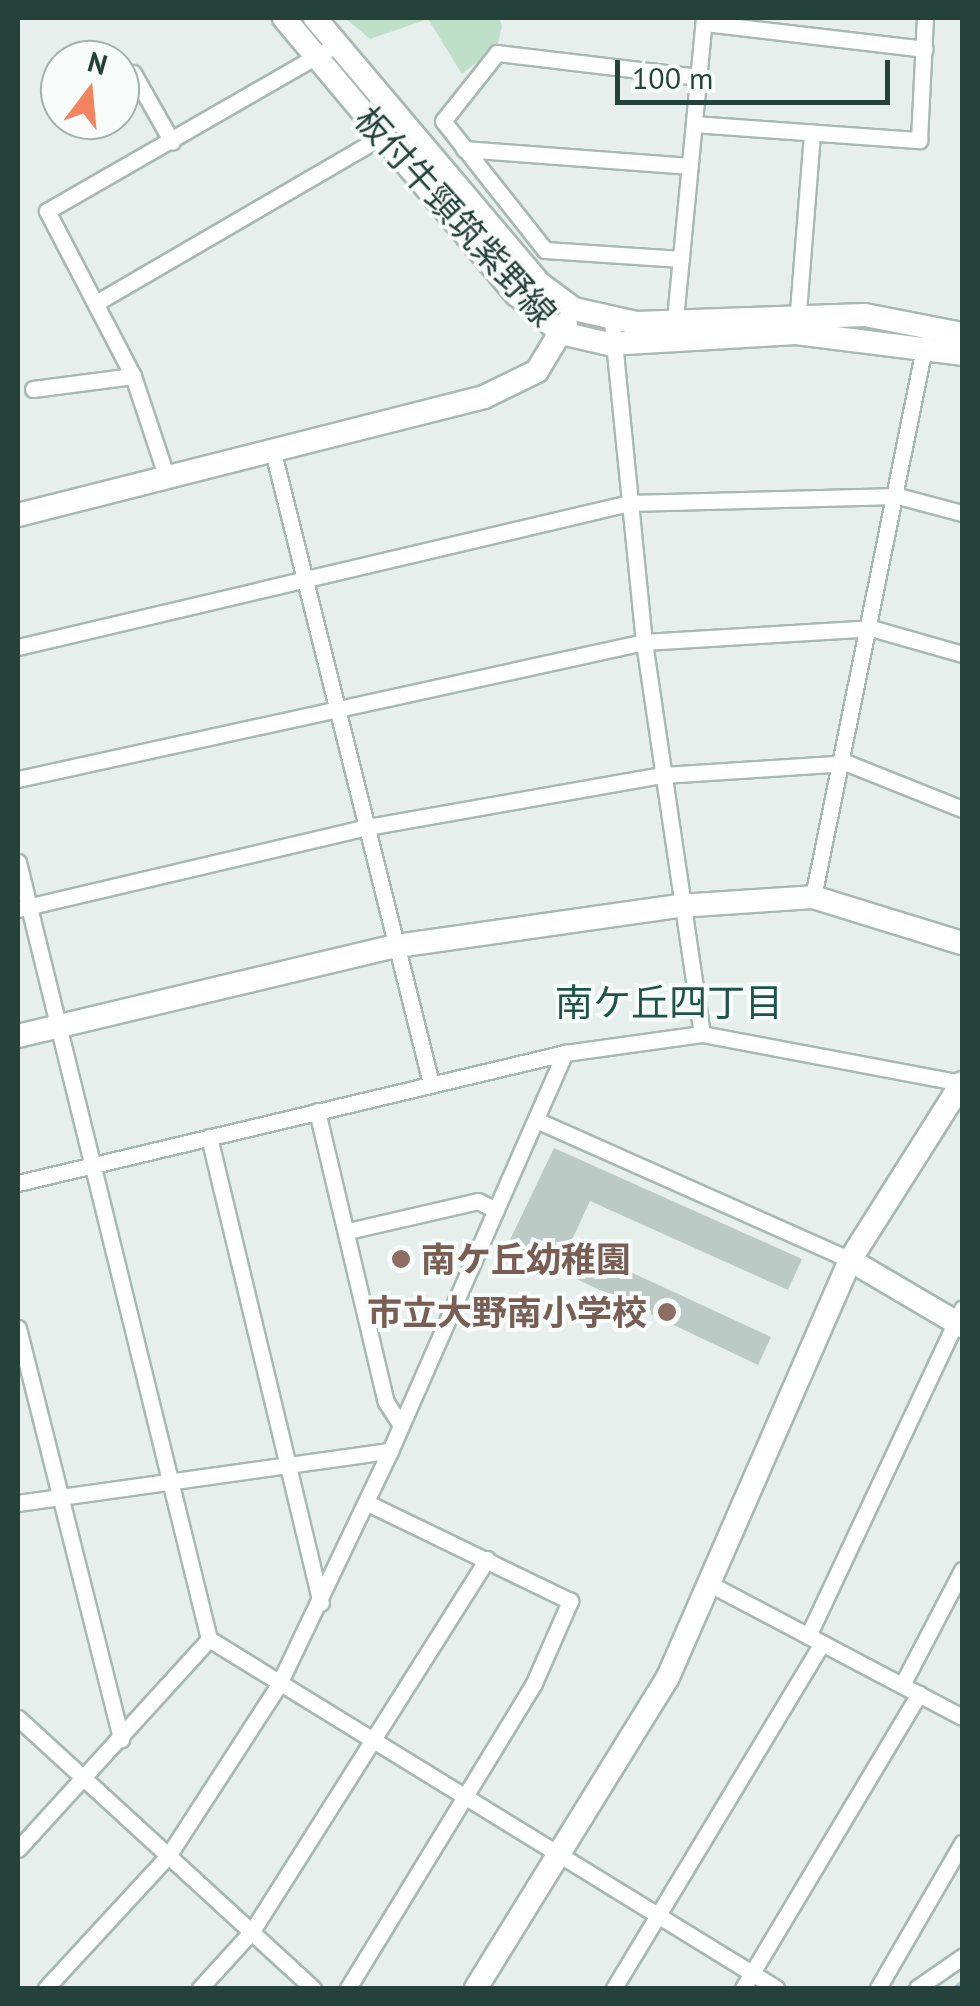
<!DOCTYPE html>
<meta charset="utf-8">
<style>
body{margin:0}
#map{position:relative;width:980px;height:2006px;overflow:hidden;background:#e6efeb;font-family:"PT Sans","Noto Sans JP",sans-serif}
div>[style]{position:absolute}
.green>*{inset:0;background:#bfe0c8}
.stream>*{height:5px;margin:-2.5px;padding:0 2.5px;transform-origin:2.5px;border-radius:2.5px;background:#8ec9d4}
.building>*{inset:0;background:#bbcac4}
.roads{filter:drop-shadow(2px 0 #a8b8b2) drop-shadow(-2px 0 #a8b8b2) drop-shadow(0 2px #a8b8b2) drop-shadow(0 -2px #a8b8b2)}
.street>*{height:15px;margin:-7.5px;padding:0 7.5px;transform-origin:7.5px;border-radius:7.5px;background:#fff}
.secondary>*{height:22px;margin:-11px;padding:0 11px;transform-origin:11px;border-radius:11px;background:#fff}
.dots>*{width:28px;height:28px;translate:-50% -50%;box-sizing:border-box;border:5px solid #f7fbf9;border-radius:50%}
span{translate:-50% -50%;white-space:nowrap;text-align:center;line-height:1.15;-webkit-text-stroke:8px #f7fbf9;paint-order:stroke}
.street-label{font-size:35px;color:#24423a}
.education-label{font-size:35px;color:#785e54;font-weight:700}
.left{translate:0 -50%;text-align:left}
.right{translate:-100% -50%;text-align:right}
.neighbourhood-label{font-size:38px;color:#1f5548}
.frame{position:absolute;inset:0;border:20px solid #24423a;pointer-events:none}
.north{position:absolute;left:40px;top:40px;width:100px;height:100px;box-sizing:border-box;background:#f7fbf9;border:2px solid #a3b1ad;border-radius:50%;rotate:16deg;font-size:28px;font-weight:700;line-height:40px;text-align:center;color:#24423a}
.north::after{content:'';display:block;margin:auto;width:35px;height:45px;background:#f4845f;clip-path:polygon(50% 0,100% 100%,50% 72%,0 100%)}
.scale{position:absolute;left:615px;top:60px;width:275px;height:45px;box-sizing:border-box;border:5px solid #24423a;border-top:0;padding-left:12px;font-size:30px;line-height:35px;white-space:nowrap;color:#24423a;-webkit-text-stroke:8px #f7fbf9;paint-order:stroke}
</style>
<div id="map">
<div class="green">
<div style="clip-path:polygon(345px 18px,499px 18px,502px 26px,492px 70px,477px 62px,462px 74px,428px 19px,370px 39px)"></div>
</div>
<div class="stream">
<div style="left:955px;top:1988px;width:9px;rotate:-41deg"></div>
</div>
<div class="building">
<div style="clip-path:polygon(554px 1148px,802px 1259px,788px 1290px,590px 1201px,570px 1244px,771px 1337px,758px 1365px,507px 1246px)"></div>
</div>
<div class="roads">
<div class="street">
<div style="left:704px;top:23px;width:222px;rotate:6.7deg"></div>
<div style="left:133px;top:73px;width:79px;rotate:60.5deg"></div>
<div style="left:694px;top:124px;width:226px;rotate:4.1deg"></div>
<div style="left:919px;top:140px;width:122px;rotate:-87.2deg"></div>
<div style="left:464px;top:149px;width:226px;rotate:4.3deg"></div>
<div style="left:681px;top:259px;width:136px;rotate:-176.2deg"></div>
<div style="left:545px;top:250px;width:164px;rotate:-128.3deg"></div>
<div style="left:443px;top:121px;width:87px;rotate:-51.5deg"></div>
<div style="left:497px;top:53px;width:202px;rotate:6.8deg"></div>
<div style="left:101px;top:300px;width:326px;rotate:-30.2deg"></div>
<div style="left:675px;top:319px;width:302px;rotate:-84.5deg"></div>
<div style="left:612px;top:322px;width:322px;rotate:84.3deg"></div>
<div style="left:644px;top:642px;width:396px;rotate:81.6deg"></div>
<div style="left:797px;top:324px;width:192px;rotate:-85.5deg"></div>
<div style="left:133px;top:376px;width:186px;rotate:-117.5deg"></div>
<div style="left:47px;top:211px;width:335px;rotate:-29.9deg"></div>
<div style="left:33px;top:389px;width:101px;rotate:-7.4deg"></div>
<div style="left:133px;top:376px;width:108px;rotate:71.6deg"></div>
<div style="left:273px;top:452px;width:651px;rotate:75.96deg"></div>
<div style="left:18px;top:647px;width:628px;rotate:-13.26deg"></div>
<div style="left:629px;top:503px;width:269px;rotate:-1.5deg"></div>
<div style="left:898px;top:496px;width:66px;rotate:14.9deg"></div>
<div style="left:18px;top:779px;width:641px;rotate:-12.34deg"></div>
<div style="left:644px;top:642px;width:227px;rotate:-3.5deg"></div>
<div style="left:871px;top:628px;width:95px;rotate:15.9deg"></div>
<div style="left:18px;top:862px;width:800px;rotate:76.19deg"></div>
<div style="left:209px;top:1639px;width:666px;rotate:31.61deg"></div>
<div style="left:813px;top:897px;width:565px;rotate:-78.57deg"></div>
<div style="left:18px;top:909px;width:359px;rotate:-13.2deg"></div>
<div style="left:367px;top:827px;width:301px;rotate:-10deg"></div>
<div style="left:663px;top:775px;width:184px;rotate:-3.7deg"></div>
<div style="left:847px;top:763px;width:124px;rotate:21.8deg"></div>
<div style="left:317px;top:1111px;width:299px;rotate:76.7deg"></div>
<div style="left:386px;top:1402px;width:27px;rotate:57deg"></div>
<div style="left:536px;top:1120px;width:344px;rotate:24deg"></div>
<div style="left:209px;top:1137px;width:479px;rotate:76.5deg"></div>
<div style="left:18px;top:1183px;width:562px;rotate:-13.37deg"></div>
<div style="left:565px;top:1053px;width:138px;rotate:-7.9deg"></div>
<div style="left:702px;top:1034px;width:265px;rotate:10.7deg"></div>
<div style="left:348px;top:1231px;width:133px;rotate:-13deg"></div>
<div style="left:478px;top:1201px;width:20px;rotate:27deg"></div>
<div style="left:18px;top:1328px;width:424px;rotate:75.9deg"></div>
<div style="left:18px;top:1503px;width:376px;rotate:-8deg"></div>
<div style="left:390px;top:1451px;width:435px;rotate:-66.3deg"></div>
<div style="left:708px;top:1583px;width:287px;rotate:27.8deg"></div>
<div style="left:808px;top:1636px;width:362px;rotate:-64.8deg"></div>
<div style="left:902px;top:1685px;width:130px;rotate:-62.4deg"></div>
<div style="left:18px;top:1718px;width:400px;rotate:42.5deg"></div>
<div style="left:18px;top:1849px;width:284px;rotate:-47.7deg"></div>
<div style="left:46px;top:1988px;width:180px;rotate:-47.3deg"></div>
<div style="left:168px;top:1856px;width:202px;rotate:-57.1deg"></div>
<div style="left:278px;top:1686px;width:260px;rotate:-64.5deg"></div>
<div style="left:200px;top:1988px;width:77px;rotate:-47.6deg"></div>
<div style="left:252px;top:1931px;width:440px;rotate:-57.7deg"></div>
<div style="left:348px;top:1988px;width:357px;rotate:-58.6deg"></div>
<div style="left:534px;top:1683px;width:90px;rotate:-66.3deg"></div>
<div style="left:570px;top:1601px;width:225px;rotate:-154.2deg"></div>
<div style="left:614px;top:1988px;width:403px;rotate:-58.9deg"></div>
<div style="left:743px;top:1988px;width:343px;rotate:-59.1deg"></div>
<div style="left:878px;top:1988px;width:168px;rotate:-59.9deg"></div>
<div style="left:917px;top:1988px;width:55px;rotate:-34.6deg"></div>
</div>
<div class="secondary">
<div style="left:284px;top:18px;width:361px;rotate:50deg"></div>
<div style="left:516px;top:294px;width:60px;rotate:40.9deg"></div>
<div style="left:561px;top:333px;width:49px;rotate:12.9deg"></div>
<div style="left:609px;top:344px;width:187px;rotate:-3.4deg"></div>
<div style="left:796px;top:333px;width:167px;rotate:7.2deg"></div>
<div style="left:315px;top:18px;width:347px;rotate:49.8deg"></div>
<div style="left:539px;top:283px;width:44px;rotate:36.6deg"></div>
<div style="left:574px;top:309px;width:64px;rotate:12.7deg"></div>
<div style="left:636px;top:323px;width:229px;rotate:-2deg"></div>
<div style="left:865px;top:315px;width:99px;rotate:11.1deg"></div>
<div style="left:18px;top:515px;width:481px;rotate:-14.2deg"></div>
<div style="left:484px;top:397px;width:59px;rotate:-26.1deg"></div>
<div style="left:537px;top:371px;width:56px;rotate:-58.9deg"></div>
<div style="left:18px;top:1036px;width:390px;rotate:-13.4deg"></div>
<div style="left:397px;top:946px;width:285px;rotate:-8.1deg"></div>
<div style="left:679px;top:906px;width:134px;rotate:-3.8deg"></div>
<div style="left:813px;top:897px;width:156px;rotate:17.2deg"></div>
<div style="left:850px;top:1260px;width:130px;rotate:30.5deg"></div>
<div style="left:476px;top:1988px;width:365px;rotate:-58.3deg"></div>
<div style="left:668px;top:1677px;width:455px;rotate:-66.4deg"></div>
<div style="left:850px;top:1260px;width:209px;rotate:-57.7deg"></div>
</div>
</div>
<div class="dots">
<div style="left:401px;top:1259px;background:#8d6e63"></div>
<div style="left:667px;top:1312px;background:#8d6e63"></div>
</div>
<div class="street-label">
<span style="left:456px;top:216px;rotate:48deg">板付牛頸筑紫野線</span>
</div>
<div class="education-label">
<span class="left" style="left:421px;top:1259px">南ケ丘幼稚園</span>
<span class="right" style="left:647px;top:1312px">市立大野南小学校</span>
</div>
<div class="neighbourhood-label">
<span style="left:669px;top:1002px">南ケ丘四丁目</span>
</div>
<div class="frame"></div>
<div class="north">N</div>
<div class="scale">100 m</div>
</div>
